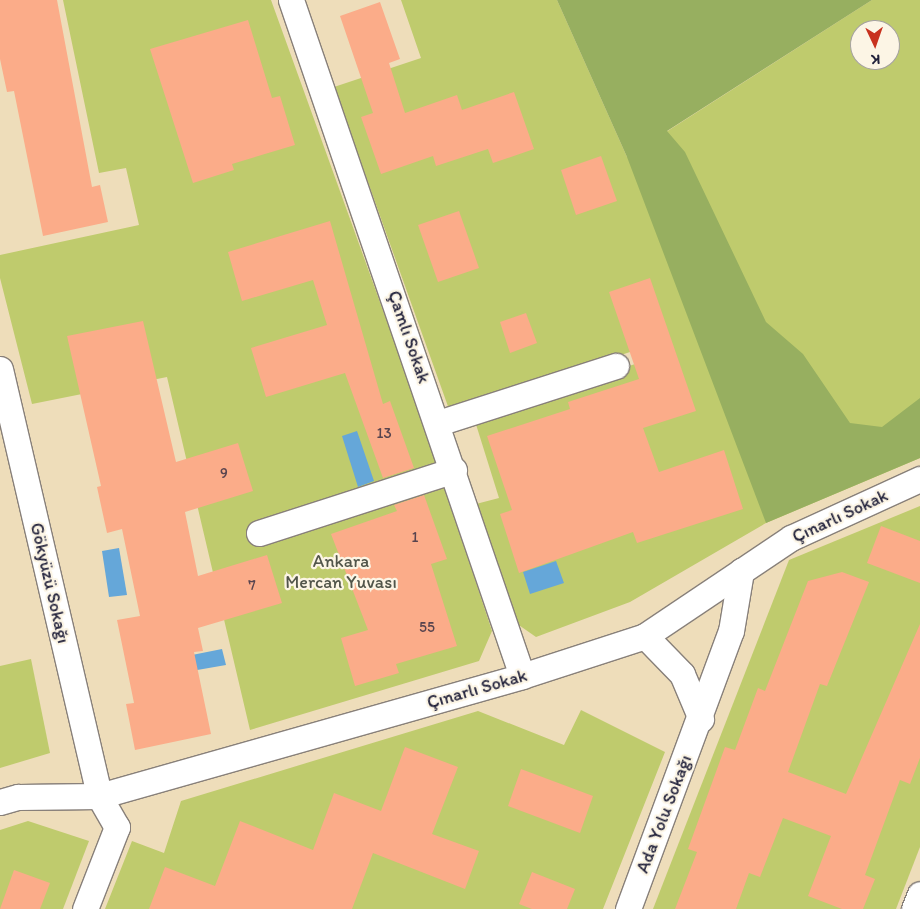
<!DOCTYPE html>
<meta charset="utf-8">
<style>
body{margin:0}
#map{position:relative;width:920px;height:909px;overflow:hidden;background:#eeddba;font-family:Itim,sans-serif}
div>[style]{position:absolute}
.green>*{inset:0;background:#bfcb6d}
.forest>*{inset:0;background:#97af60}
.water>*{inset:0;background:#65a7d9}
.building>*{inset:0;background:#fbac89}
.roads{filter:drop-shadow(1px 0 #88807a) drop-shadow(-1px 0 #88807a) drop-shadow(0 1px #88807a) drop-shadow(0 -1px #88807a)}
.street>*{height:25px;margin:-12.5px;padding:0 12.5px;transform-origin:12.5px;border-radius:12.5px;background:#fff}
span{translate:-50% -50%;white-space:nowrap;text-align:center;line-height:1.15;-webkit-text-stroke:4.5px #fcf5e5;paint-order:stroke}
.number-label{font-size:15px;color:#58444e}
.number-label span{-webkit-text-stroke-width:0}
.street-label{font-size:18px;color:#22223b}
.park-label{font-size:18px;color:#51554a}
.north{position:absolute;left:850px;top:20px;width:50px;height:50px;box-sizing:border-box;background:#fcf5e5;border:1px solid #a5a1a1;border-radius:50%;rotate:177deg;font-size:14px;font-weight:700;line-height:20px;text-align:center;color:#22223b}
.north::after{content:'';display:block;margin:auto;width:18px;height:22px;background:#c8321e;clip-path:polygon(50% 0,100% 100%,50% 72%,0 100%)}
</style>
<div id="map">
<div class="green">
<div style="clip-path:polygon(63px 0,271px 0,424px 424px,492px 631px,479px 661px,250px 730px,167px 377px,32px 404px,0 278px,0 255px,139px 225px,126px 168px,99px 173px)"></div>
<div style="clip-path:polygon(evenodd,401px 0,557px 0,627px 157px,872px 0,920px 0,920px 458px,766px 523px,630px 602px,536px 637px,513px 621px,476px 504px,499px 498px,474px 418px,638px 363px,633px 351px,450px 412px,334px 87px,421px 58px,401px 0,860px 30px,890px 30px,890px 60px,860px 60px,860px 30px)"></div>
<div style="clip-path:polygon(920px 506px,920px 847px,896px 909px,653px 909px,789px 560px)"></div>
<div style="clip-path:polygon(31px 659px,50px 753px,0 768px,0 666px)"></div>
<div style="clip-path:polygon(581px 710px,665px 752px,603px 909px,105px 909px,132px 841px,164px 853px,181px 801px,478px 711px,564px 745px)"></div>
<div style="clip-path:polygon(28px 821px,89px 841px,63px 909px,0 909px,0 830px)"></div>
</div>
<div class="forest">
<div style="clip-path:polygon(557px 0,872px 0,667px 131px,685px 152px,766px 322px,803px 354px,850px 423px,882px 427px,920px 398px,920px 458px,766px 523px,627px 157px)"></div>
</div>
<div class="water">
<div style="clip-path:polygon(357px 431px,374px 481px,358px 487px,342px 436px)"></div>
<div style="clip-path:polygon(119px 548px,127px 595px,109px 597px,102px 551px)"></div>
<div style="clip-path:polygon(556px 561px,564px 583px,530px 594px,523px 572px)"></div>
<div style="clip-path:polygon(222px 649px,226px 665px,180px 673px,177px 658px)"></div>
</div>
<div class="building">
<div style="clip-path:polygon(0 0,57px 0,92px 187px,100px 185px,108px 222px,43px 236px,14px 91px,7px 92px,0 59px)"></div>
<div style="clip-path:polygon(380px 2px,400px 59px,389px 63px,405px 113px,457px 95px,462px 110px,514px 92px,534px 149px,493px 163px,488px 149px,436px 166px,433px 156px,381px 174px,361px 117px,373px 113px,340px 16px)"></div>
<div style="clip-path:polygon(248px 20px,272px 98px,280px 96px,295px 145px,232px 164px,234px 170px,193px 183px,150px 49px)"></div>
<div style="clip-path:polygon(601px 156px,617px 201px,576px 215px,561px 170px)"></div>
<div style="clip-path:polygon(459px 211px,479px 268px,438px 282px,418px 225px)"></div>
<div style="clip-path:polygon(330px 221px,383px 404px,390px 401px,414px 468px,383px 478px,345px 373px,266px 397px,251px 348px,327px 325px,313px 280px,242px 301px,228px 252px)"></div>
<div style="clip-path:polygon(650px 278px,696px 411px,643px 428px,659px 472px,724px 450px,743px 509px,637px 543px,633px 532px,519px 573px,500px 514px,512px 510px,487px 436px,570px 409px,568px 402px,639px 379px,609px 292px)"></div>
<div style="clip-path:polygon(526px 313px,537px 343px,510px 353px,500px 322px)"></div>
<div style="clip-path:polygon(143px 321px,176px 462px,238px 443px,253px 491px,185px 512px,198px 576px,267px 555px,282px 603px,198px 628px,203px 651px,194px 652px,211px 734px,135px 750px,126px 704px,134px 703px,117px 620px,140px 616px,122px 529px,107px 533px,97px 487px,101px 486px,67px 336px)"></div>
<div style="clip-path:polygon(424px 495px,447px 559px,431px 564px,457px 646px,396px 664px,399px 673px,355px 686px,341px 638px,368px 630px,331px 534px,397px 511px,394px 505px)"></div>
<div style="clip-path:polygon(881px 526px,920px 541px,920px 583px,867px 563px)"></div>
<div style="clip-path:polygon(842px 572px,869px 582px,827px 686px,820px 684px,788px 772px,846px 794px,920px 624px,920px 758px,910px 784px,900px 780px,865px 875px,875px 879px,863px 909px,842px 909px,808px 896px,831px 836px,783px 818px,760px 877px,749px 873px,736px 909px,675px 909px,697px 852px,688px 849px,725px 747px,735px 750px,758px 688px,765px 691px,808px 581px)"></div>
<div style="clip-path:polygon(405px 747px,458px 767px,432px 834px,479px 851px,465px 889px,373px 853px,352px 909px,149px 909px,165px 867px,215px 886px,240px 821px,313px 850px,334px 793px,381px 811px)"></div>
<div style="clip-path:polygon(521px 769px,593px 796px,580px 833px,508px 806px)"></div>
<div style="clip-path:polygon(14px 870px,50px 883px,40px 909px,0 909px)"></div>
<div style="clip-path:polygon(532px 872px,575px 889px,567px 909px,532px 909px,519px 904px)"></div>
</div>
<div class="roads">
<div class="street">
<div style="left:291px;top:0;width:714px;rotate:71.13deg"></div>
<div style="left:0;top:369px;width:438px;rotate:76.9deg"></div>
<div style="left:99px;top:796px;width:36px;rotate:60deg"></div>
<div style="left:117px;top:827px;width:88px;rotate:111.3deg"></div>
<div style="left:438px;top:423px;width:187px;rotate:-17.8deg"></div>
<div style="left:259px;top:533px;width:205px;rotate:-17.9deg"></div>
<div style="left:645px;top:636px;width:53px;rotate:45.8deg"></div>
<div style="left:682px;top:674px;width:49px;rotate:67.1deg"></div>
<div style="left:0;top:802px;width:19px;rotate:-16deg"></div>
<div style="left:18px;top:797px;width:81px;rotate:-0.7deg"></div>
<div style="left:99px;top:796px;width:440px;rotate:-15.8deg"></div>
<div style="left:522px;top:676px;width:129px;rotate:-18deg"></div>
<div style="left:645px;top:636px;width:176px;rotate:-33.9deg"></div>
<div style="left:791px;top:538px;width:142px;rotate:-24.6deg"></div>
<div style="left:628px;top:909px;width:296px;rotate:-69.7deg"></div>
<div style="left:731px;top:631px;width:61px;rotate:-80.5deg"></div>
<div style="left:914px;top:909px;width:16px;rotate:-68deg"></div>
</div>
</div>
<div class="number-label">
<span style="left:384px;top:434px">13</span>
<span style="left:224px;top:474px">9</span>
<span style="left:415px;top:538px">1</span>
<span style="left:252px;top:586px">7</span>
<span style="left:427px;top:628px">55</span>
</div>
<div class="street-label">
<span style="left:409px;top:337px;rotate:71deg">Çamlı Sokak</span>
<span style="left:840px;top:516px;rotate:-25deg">Çınarlı Sokak</span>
<span style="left:50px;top:583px;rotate:77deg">Gökyüzü Sokağı</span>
<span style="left:477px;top:689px;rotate:-16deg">Çınarlı Sokak</span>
<span style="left:664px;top:814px;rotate:-69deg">Ada Yolu Sokağı</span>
</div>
<div class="park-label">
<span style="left:341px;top:572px">Ankara<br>Mercan Yuvası</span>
</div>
<div class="north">K</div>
</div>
